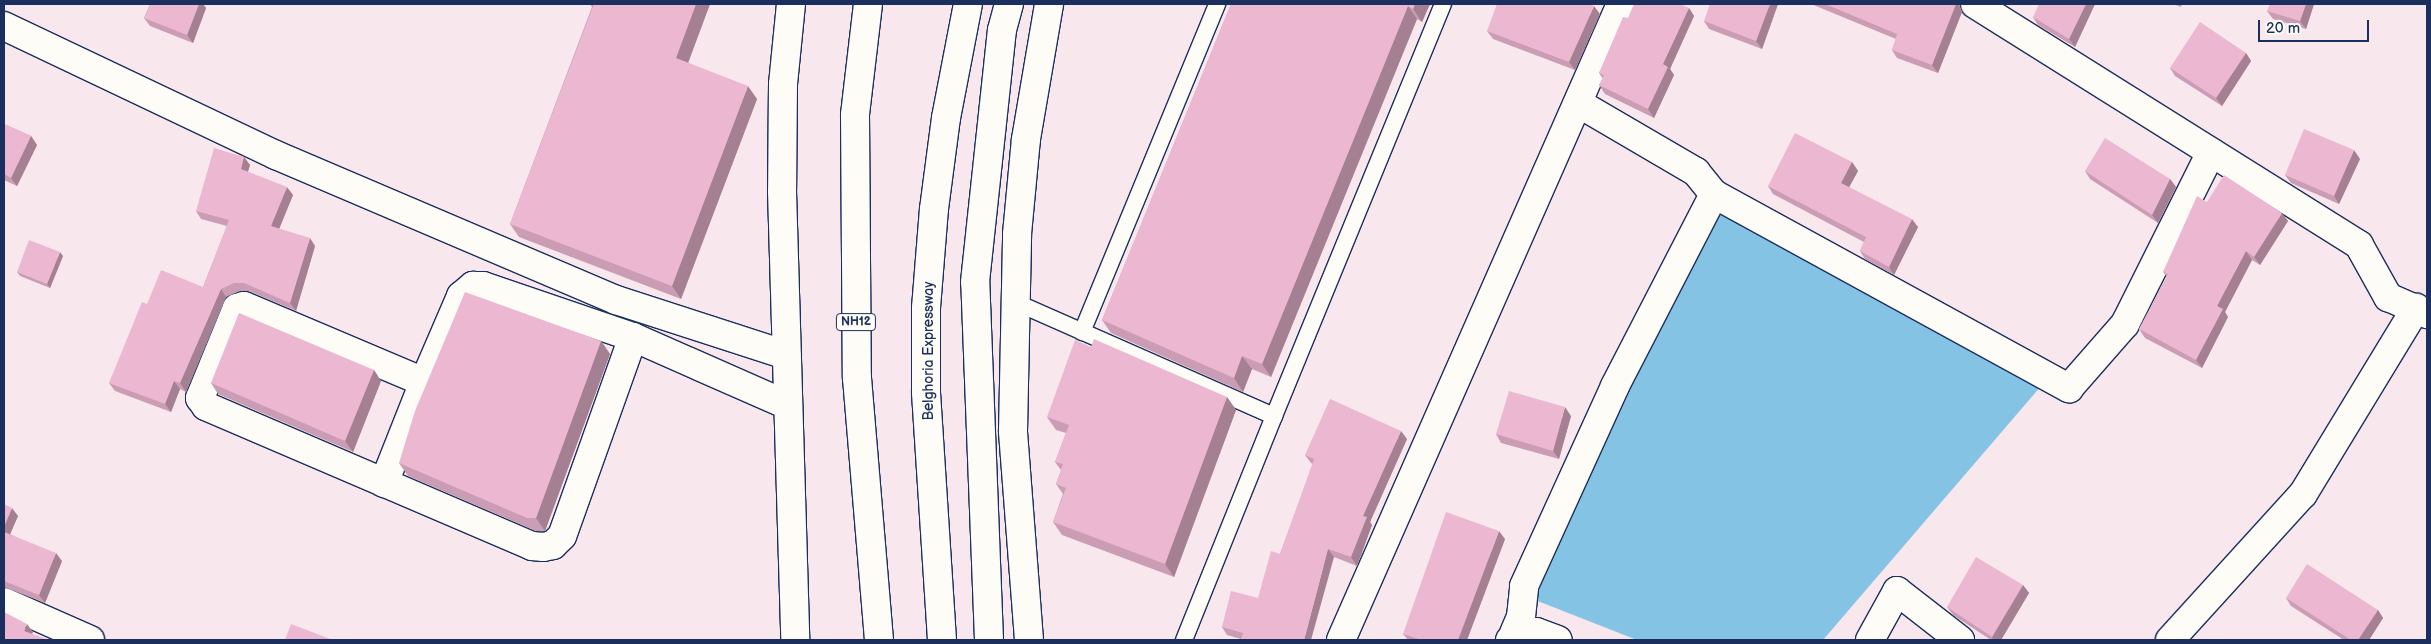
<!DOCTYPE html>
<style>
body{margin:0}
#map{position:relative;width:2431px;height:644px;overflow:hidden;background:#f8e7ec;font-family:"Balsamiq Sans",sans-serif}
div>[style]{position:absolute}
.water>*{inset:0;background:#84c3e4}
.roads{filter:drop-shadow(1px 0 #1b2f5e) drop-shadow(-1px 0 #1b2f5e) drop-shadow(0 1px #1b2f5e) drop-shadow(0 -1px #1b2f5e)}
.lane>*{height:16px;margin:-8px;padding:0 8px;transform-origin:8px;border-radius:8px;background:#fdfcf7}
.street>*{height:28px;margin:-14px;padding:0 14px;transform-origin:14px;border-radius:14px;background:#fdfcf7}
.secondary>*{height:28px;margin:-14px;padding:0 14px;transform-origin:14px;border-radius:14px;background:#fdfcf7}
.highway>*{height:28px;margin:-14px;padding:0 14px;transform-origin:14px;border-radius:14px;background:#fdfcf7}
.wall>*{inset:0;background:#cb9db4}
.shaded-wall>*{inset:0;background:#a58092}
.building>*{inset:0;background:#ecb7d1}
span{translate:-50% -50%;white-space:nowrap;text-align:center;line-height:1.15;-webkit-text-stroke:4px #fdfcf7;paint-order:stroke}
.shield-label span{padding:1px 4px;background:#fdfcf7;border:1px solid;border-radius:4px;-webkit-text-stroke-width:0}
.shield-label{font-size:12px;color:#1b2f5e;font-weight:700}
.street-label{font-size:14px;color:#1b2f5e}
.frame{position:absolute;inset:0;border:5px solid #1b2f5e;pointer-events:none}
.scale{position:absolute;left:2258px;top:20px;width:111px;height:22px;box-sizing:border-box;border:2px solid #1b2f5e;border-top:0;padding-left:6px;font-size:15px;line-height:18px;white-space:nowrap;color:#1b2f5e;-webkit-text-stroke:4px #fdfcf7;paint-order:stroke}
</style>
<div id="map">
<div class="water">
<div style="clip-path:polygon(1706px 200px,2041px 386px,1823px 640px,1637px 640px,1525px 596px)"></div>
</div>
<div class="roads">
<div class="lane">
<div style="left:1015px;top:302px;width:283px;rotate:23.8deg"></div>
<div style="left:1274px;top:416px;width:445px;rotate:-67.7deg"></div>
<div style="left:1082px;top:332px;width:355px;rotate:-67.6deg"></div>
<div style="left:1184px;top:640px;width:241px;rotate:-68.1deg"></div>
</div>
<div class="street">
<div style="left:1975px;top:4px;width:453px;rotate:32.1deg"></div>
<div style="left:2359px;top:245px;width:60px;rotate:60.9deg"></div>
<div style="left:2388px;top:297px;width:43px;rotate:23.6deg"></div>
<div style="left:4px;top:26px;width:301px;rotate:25.4deg"></div>
<div style="left:276px;top:155px;width:370px;rotate:23.1deg"></div>
<div style="left:616px;top:300px;width:179px;rotate:17.9deg"></div>
<div style="left:1578px;top:103px;width:137px;rotate:30.3deg"></div>
<div style="left:1696px;top:172px;width:28px;rotate:51deg"></div>
<div style="left:1714px;top:194px;width:405px;rotate:28.7deg"></div>
<div style="left:2069px;top:388px;width:85px;rotate:-48.8deg"></div>
<div style="left:2125px;top:324px;width:192px;rotate:-63.4deg"></div>
<div style="left:633px;top:337px;width:211px;rotate:109.6deg"></div>
<div style="left:562px;top:536px;width:13px;rotate:135deg"></div>
<div style="left:553px;top:545px;width:10px;rotate:169deg"></div>
<div style="left:543px;top:547px;width:11px;rotate:-175deg"></div>
<div style="left:532px;top:546px;width:355px;rotate:-156.8deg"></div>
<div style="left:206px;top:406px;width:10px;rotate:-127deg"></div>
<div style="left:200px;top:398px;width:97px;rotate:-67.7deg"></div>
<div style="left:237px;top:308px;width:7px;rotate:-16deg"></div>
<div style="left:244px;top:306px;width:195px;rotate:22.9deg"></div>
<div style="left:424px;top:382px;width:94px;rotate:-66.7deg"></div>
<div style="left:461px;top:296px;width:16px;rotate:-40deg"></div>
<div style="left:473px;top:286px;width:10px"></div>
<div style="left:483px;top:286px;width:158px;rotate:18.8deg"></div>
<div style="left:633px;top:337px;width:168px;rotate:23.8deg"></div>
<div style="left:384px;top:483px;width:109px;rotate:-68.4deg"></div>
<div style="left:4px;top:602px;width:94px;rotate:23.8deg"></div>
<div style="left:1512px;top:638px;width:23px;rotate:-67deg"></div>
<div style="left:1521px;top:617px;width:31px;rotate:-84deg"></div>
<div style="left:1524px;top:586px;width:220px;rotate:-65.5deg"></div>
<div style="left:1615px;top:386px;width:216px;rotate:-62.7deg"></div>
<div style="left:1341px;top:640px;width:695px;rotate:-66.24deg"></div>
<div style="left:1510px;top:640px;width:13px;rotate:-32deg"></div>
<div style="left:1521px;top:633px;width:15px;rotate:-4deg"></div>
<div style="left:1536px;top:632px;width:23px;rotate:20deg"></div>
<div style="left:1870px;top:640px;width:56px;rotate:-61.1deg"></div>
<div style="left:1897px;top:591px;width:80px;rotate:37.9deg"></div>
<div style="left:2170px;top:640px;width:197px;rotate:-47.7deg"></div>
<div style="left:2303px;top:494px;width:218px;rotate:-58.7deg"></div>
</div>
<div class="secondary">
<div style="left:791px;top:4px;width:80px;rotate:95.7deg"></div>
<div style="left:783px;top:84px;width:107px;rotate:90.5deg"></div>
<div style="left:782px;top:191px;width:449px;rotate:88.3deg"></div>
<div style="left:1029px;top:640px;width:210px;rotate:-94.4deg"></div>
<div style="left:1013px;top:431px;width:197px;rotate:-88.8deg"></div>
<div style="left:1017px;top:234px;width:95px;rotate:-84.6deg"></div>
<div style="left:1026px;top:139px;width:137px;rotate:-80.3deg"></div>
</div>
<div class="highway">
<div style="left:868px;top:4px;width:112px;rotate:96.7deg"></div>
<div style="left:855px;top:115px;width:263px;rotate:89.6deg"></div>
<div style="left:857px;top:378px;width:263px;rotate:85.2deg"></div>
<div style="left:942px;top:640px;width:249px;rotate:-93.7deg"></div>
<div style="left:926px;top:392px;width:84px;rotate:-90deg"></div>
<div style="left:926px;top:308px;width:99px;rotate:-85.4deg"></div>
<div style="left:934px;top:209px;width:92px;rotate:-82.5deg"></div>
<div style="left:946px;top:118px;width:116px;rotate:-79.1deg"></div>
<div style="left:989px;top:640px;width:358px;rotate:-92.2deg"></div>
<div style="left:975px;top:282px;width:253px;rotate:-83.9deg"></div>
<div style="left:1002px;top:30px;width:27px;rotate:-75deg"></div>
</div>
</div>
<div class="wall">
<div style="clip-path:polygon(150px 4px,203px 4px,206px 8px,193px 43px,150px 26px,144px 18px)"></div>
<div style="clip-path:polygon(590px 4px,710px 4px,688px 63px,757px 99px,681px 299px,519px 237px,510px 224px,592px 7px)"></div>
<div style="clip-path:polygon(1231px 4px,1430px 4px,1422px 22px,1417px 19px,1271px 377px,1252px 369px,1243px 392px,1111px 333px,1102px 320px)"></div>
<div style="clip-path:polygon(1778px 4px,1762px 49px,1709px 29px,1704px 21px)"></div>
<div style="clip-path:polygon(1811px 4px,1958px 4px,1960px 7px,1962px 12px,1938px 73px,1897px 58px,1892px 50px,1896px 39px)"></div>
<div style="clip-path:polygon(2095px 4px,2075px 47px,2038px 25px,2033px 17px)"></div>
<div style="clip-path:polygon(2173px 4px,2182px 4px,2181px 7px)"></div>
<div style="clip-path:polygon(2314px 4px,2306px 29px,2273px 19px,2267px 11px)"></div>
<div style="clip-path:polygon(1689px 8px,1694px 16px,1670px 69px,1674px 75px,1654px 118px,1605px 94px,1599px 85px,1603px 79px,1599px 73px,1628px 18px)"></div>
<div style="clip-path:polygon(1600px 14px,1575px 70px,1493px 39px,1487px 31px)"></div>
<div style="clip-path:polygon(2246px 53px,2251px 61px,2222px 106px,2175px 76px,2170px 68px)"></div>
<div style="clip-path:polygon(4px 124px,31px 136px,37px 145px,17px 186px,4px 180px)"></div>
<div style="clip-path:polygon(244px 157px,250px 165px,248px 172px,293px 195px,279px 229px,315px 246px,296px 311px,249px 291px,240px 291px,226px 297px,186px 392px,180px 389px,171px 412px,115px 391px,109px 383px,147px 304px,203px 287px,227px 226px,201px 219px,196px 211px)"></div>
<div style="clip-path:polygon(2360px 159px,2339px 204px,2291px 183px,2285px 175px)"></div>
<div style="clip-path:polygon(1852px 162px,1858px 171px,1849px 187px,1918px 227px,1894px 275px,1865px 259px,1860px 251px,1864px 242px,1773px 194px,1768px 186px)"></div>
<div style="clip-path:polygon(2085px 171px,2170px 179px,2176px 187px,2158px 223px,2090px 179px)"></div>
<div style="clip-path:polygon(2207px 202px,2288px 221px,2260px 265px,2252px 260px,2225px 312px,2228px 317px,2202px 368px,2145px 338px,2139px 329px,2167px 277px,2163px 272px)"></div>
<div style="clip-path:polygon(63px 256px,50px 288px,20px 276px,17px 272px)"></div>
<div style="clip-path:polygon(601px 341px,610px 354px,545px 531px,536px 531px,408px 476px,399px 463px)"></div>
<div style="clip-path:polygon(374px 370px,381px 381px,353px 452px,218px 394px,211px 383px)"></div>
<div style="clip-path:polygon(1227px 397px,1236px 410px,1174px 577px,1062px 535px,1053px 522px,1063px 494px,1056px 484px,1061px 470px,1055px 462px,1066px 433px,1056px 430px,1047px 417px)"></div>
<div style="clip-path:polygon(1571px 416px,1559px 459px,1501px 443px,1496px 434px)"></div>
<div style="clip-path:polygon(1407px 439px,1370px 522px,1372px 525px,1357px 566px,1334px 557px,1241px 639px,1227px 635px,1222px 627px,1258px 598px,1280px 554px,1313px 464px,1311px 463px,1305px 455px)"></div>
<div style="clip-path:polygon(4px 504px,18px 516px,10px 534px,62px 561px,45px 603px,4px 587px)"></div>
<div style="clip-path:polygon(1505px 539px,1467px 640px,1408px 640px,1403px 634px)"></div>
<div style="clip-path:polygon(2023px 585px,2029px 593px,2001px 640px,1991px 640px,1953px 615px,1947px 607px)"></div>
<div style="clip-path:polygon(2286px 598px,2378px 610px,2383px 618px,2369px 640px,2344px 640px,2291px 606px)"></div>
</div>
<div class="shaded-wall">
<div style="clip-path:polygon(199px 4px,203px 4px,206px 8px,193px 43px,187px 35px)"></div>
<div style="clip-path:polygon(696px 4px,710px 4px,685px 71px,676px 58px)"></div>
<div style="clip-path:polygon(1415px 4px,1430px 4px,1422px 22px,1413px 9px)"></div>
<div style="clip-path:polygon(1770px 4px,1778px 4px,1762px 49px,1756px 41px)"></div>
<div style="clip-path:polygon(1956px 4px,1958px 4px,1960px 7px,1962px 12px,1938px 73px,1932px 65px)"></div>
<div style="clip-path:polygon(2086px 4px,2095px 4px,2075px 47px,2069px 39px)"></div>
<div style="clip-path:polygon(2306px 4px,2314px 4px,2306px 29px,2300px 21px)"></div>
<div style="clip-path:polygon(1408px 6px,1417px 19px,1271px 377px,1262px 364px)"></div>
<div style="clip-path:polygon(1594px 6px,1600px 14px,1575px 70px,1569px 62px)"></div>
<div style="clip-path:polygon(1689px 8px,1694px 16px,1670px 69px,1674px 75px,1654px 118px,1648px 109px,1663px 64px)"></div>
<div style="clip-path:polygon(2246px 53px,2251px 61px,2222px 106px,2216px 98px)"></div>
<div style="clip-path:polygon(748px 86px,757px 99px,681px 299px,672px 286px)"></div>
<div style="clip-path:polygon(31px 136px,37px 145px,17px 186px,11px 178px)"></div>
<div style="clip-path:polygon(2354px 150px,2360px 159px,2339px 204px,2334px 196px)"></div>
<div style="clip-path:polygon(244px 157px,250px 165px,246px 177px,241px 169px)"></div>
<div style="clip-path:polygon(1852px 162px,1858px 171px,1847px 191px,1841px 183px)"></div>
<div style="clip-path:polygon(2170px 179px,2176px 187px,2158px 223px,2152px 215px)"></div>
<div style="clip-path:polygon(287px 187px,293px 195px,277px 234px,271px 226px)"></div>
<div style="clip-path:polygon(2282px 213px,2288px 221px,2260px 265px,2254px 257px)"></div>
<div style="clip-path:polygon(1912px 219px,1918px 227px,1894px 275px,1889px 267px)"></div>
<div style="clip-path:polygon(310px 238px,315px 246px,296px 311px,290px 303px)"></div>
<div style="clip-path:polygon(2246px 251px,2252px 260px,2225px 312px,2228px 317px,2202px 368px,2196px 360px,2217px 306px)"></div>
<div style="clip-path:polygon(60px 252px,63px 256px,50px 288px,47px 284px)"></div>
<div style="clip-path:polygon(221px 289px,226px 297px,186px 392px,180px 383px)"></div>
<div style="clip-path:polygon(601px 341px,610px 354px,545px 531px,536px 518px)"></div>
<div style="clip-path:polygon(1242px 356px,1252px 369px,1243px 392px,1234px 378px)"></div>
<div style="clip-path:polygon(374px 370px,381px 381px,353px 452px,345px 441px)"></div>
<div style="clip-path:polygon(174px 381px,180px 389px,171px 412px,165px 404px)"></div>
<div style="clip-path:polygon(1227px 397px,1236px 410px,1174px 577px,1165px 564px)"></div>
<div style="clip-path:polygon(1565px 407px,1571px 416px,1559px 459px,1553px 451px)"></div>
<div style="clip-path:polygon(1401px 431px,1407px 439px,1370px 522px,1372px 525px,1357px 566px,1351px 557px,1363px 516px)"></div>
<div style="clip-path:polygon(12px 508px,18px 516px,8px 539px,4px 534px,4px 527px)"></div>
<div style="clip-path:polygon(1499px 531px,1505px 539px,1467px 640px,1458px 640px)"></div>
<div style="clip-path:polygon(1328px 549px,1334px 557px,1311px 640px,1304px 640px)"></div>
<div style="clip-path:polygon(56px 553px,62px 561px,45px 603px,39px 595px)"></div>
<div style="clip-path:polygon(2023px 585px,2029px 593px,2001px 640px,1994px 640px,1992px 637px)"></div>
<div style="clip-path:polygon(2378px 610px,2383px 618px,2369px 640px,2358px 640px)"></div>
<div style="clip-path:polygon(27px 624px,33px 632px,30px 639px,24px 631px)"></div>
</div>
<div class="building">
<div style="clip-path:polygon(150px 4px,199px 4px,187px 35px,144px 18px)"></div>
<div style="clip-path:polygon(594px 4px,696px 4px,676px 58px,748px 86px,672px 286px,510px 224px)"></div>
<div style="clip-path:polygon(1231px 4px,1415px 4px,1413px 9px,1408px 6px,1262px 364px,1242px 356px,1234px 378px,1102px 320px)"></div>
<div style="clip-path:polygon(1497px 4px,1589px 4px,1594px 6px,1569px 62px,1487px 31px)"></div>
<div style="clip-path:polygon(1634px 4px,1680px 4px,1689px 8px,1663px 64px,1668px 67px,1648px 109px,1599px 85px,1604px 75px,1599px 73px,1623px 17px,1628px 18px)"></div>
<div style="clip-path:polygon(1710px 4px,1770px 4px,1756px 41px,1704px 21px)"></div>
<div style="clip-path:polygon(1825px 4px,1956px 4px,1932px 65px,1892px 50px,1897px 34px)"></div>
<div style="clip-path:polygon(2039px 4px,2086px 4px,2069px 39px,2033px 17px)"></div>
<div style="clip-path:polygon(2270px 4px,2306px 4px,2300px 21px,2267px 11px)"></div>
<div style="clip-path:polygon(2200px 22px,2246px 53px,2216px 98px,2170px 68px)"></div>
<div style="clip-path:polygon(4px 124px,31px 136px,11px 178px,4px 174px)"></div>
<div style="clip-path:polygon(2304px 129px,2354px 150px,2334px 196px,2285px 175px)"></div>
<div style="clip-path:polygon(1795px 133px,1852px 162px,1841px 183px,1912px 219px,1889px 267px,1860px 251px,1866px 237px,1768px 186px)"></div>
<div style="clip-path:polygon(2105px 138px,2170px 179px,2152px 215px,2085px 171px)"></div>
<div style="clip-path:polygon(214px 148px,244px 157px,241px 169px,287px 187px,271px 226px,310px 238px,290px 303px,244px 283px,234px 283px,221px 289px,180px 383px,174px 381px,165px 404px,109px 383px,142px 302px,147px 304px,161px 270px,203px 287px,229px 220px,196px 211px)"></div>
<div style="clip-path:polygon(2224px 175px,2282px 213px,2254px 257px,2246px 251px,2217px 306px,2223px 309px,2196px 360px,2139px 329px,2168px 274px,2163px 272px,2197px 196px,2207px 202px)"></div>
<div style="clip-path:polygon(29px 240px,60px 252px,47px 284px,17px 272px)"></div>
<div style="clip-path:polygon(465px 292px,601px 341px,536px 518px,527px 518px,399px 463px,415px 411px)"></div>
<div style="clip-path:polygon(239px 313px,374px 370px,345px 441px,211px 383px)"></div>
<div style="clip-path:polygon(1094px 339px,1227px 397px,1165px 564px,1053px 522px,1066px 488px,1056px 484px,1063px 464px,1055px 462px,1069px 425px,1047px 417px,1075px 340px,1091px 347px)"></div>
<div style="clip-path:polygon(1509px 391px,1565px 407px,1553px 451px,1496px 434px)"></div>
<div style="clip-path:polygon(1330px 399px,1401px 431px,1363px 516px,1367px 517px,1351px 557px,1328px 549px,1304px 640px,1241px 640px,1243px 633px,1222px 627px,1231px 591px,1258px 598px,1271px 551px,1280px 554px,1314px 459px,1305px 455px)"></div>
<div style="clip-path:polygon(4px 504px,12px 508px,4px 527px)"></div>
<div style="clip-path:polygon(1446px 512px,1499px 531px,1458px 640px,1422px 640px,1403px 634px)"></div>
<div style="clip-path:polygon(4px 532px,56px 553px,39px 595px,4px 581px)"></div>
<div style="clip-path:polygon(1976px 557px,2023px 585px,1992px 637px,1947px 607px)"></div>
<div style="clip-path:polygon(2307px 564px,2378px 610px,2358px 640px,2351px 640px,2286px 598px)"></div>
<div style="clip-path:polygon(4px 612px,27px 624px,24px 631px,49px 640px,4px 640px)"></div>
<div style="clip-path:polygon(291px 624px,333px 640px,285px 640px)"></div>
</div>
<div class="shield-label">
<span style="left:856px;top:322px">NH12</span>
</div>
<div class="street-label">
<span style="left:929px;top:351px;rotate:-90deg">Belghoria Expressway</span>
</div>
<div class="frame"></div>
<div class="scale">20 m</div>
</div>
